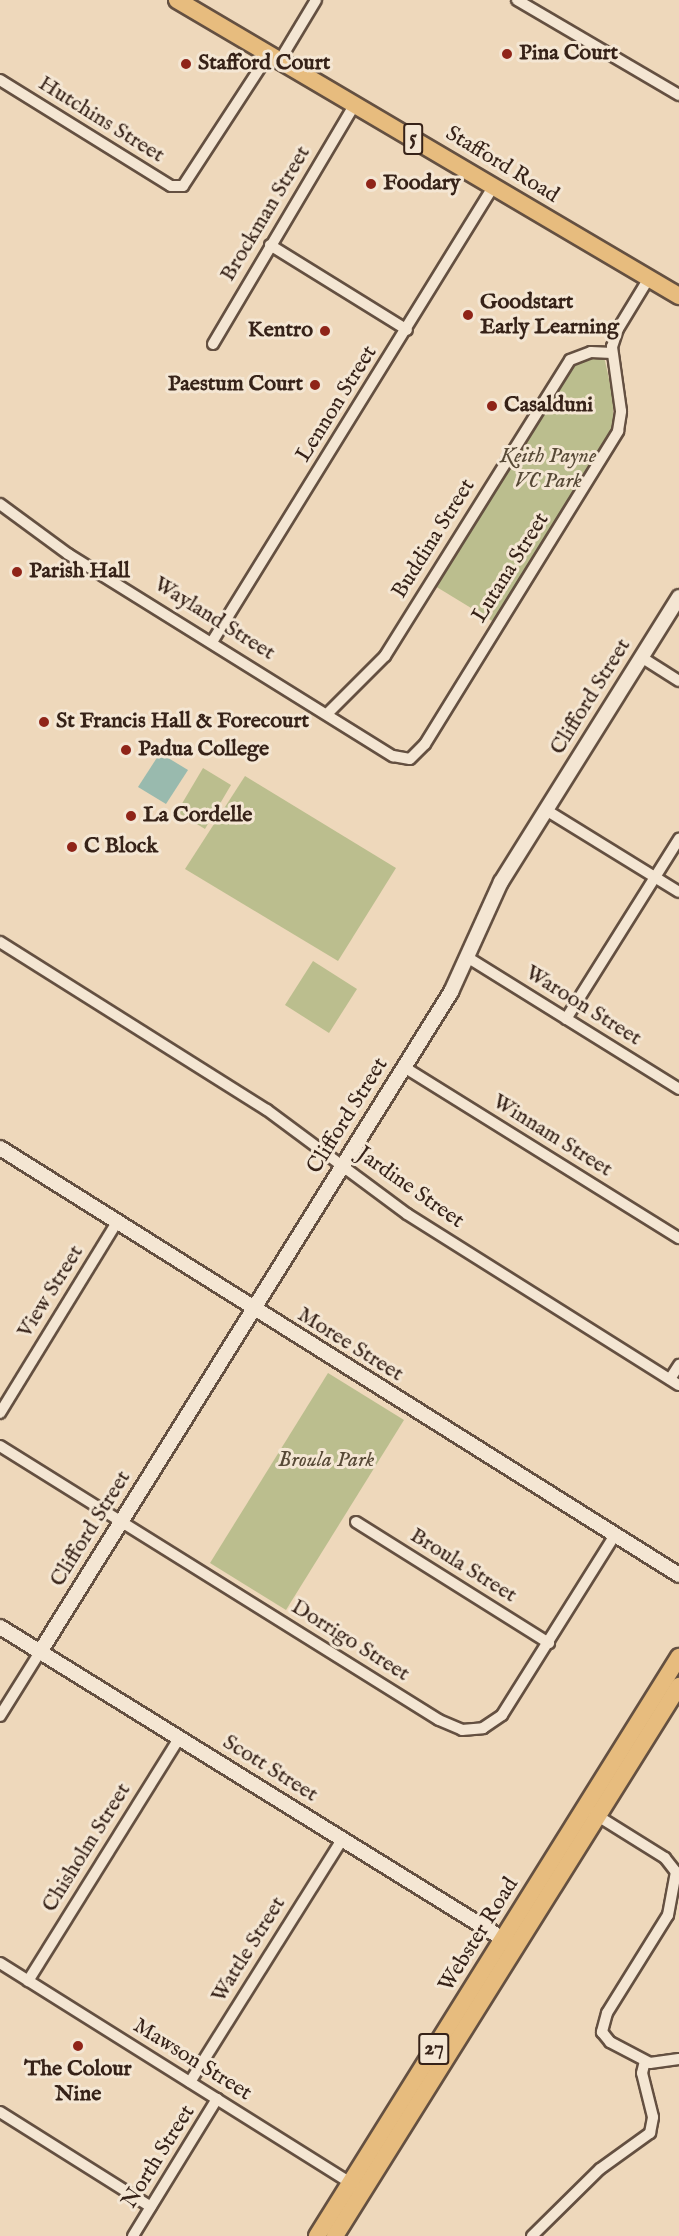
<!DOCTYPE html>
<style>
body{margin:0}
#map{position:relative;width:679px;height:2236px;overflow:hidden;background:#eed8bb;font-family:"IM FELL English",serif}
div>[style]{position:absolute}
.green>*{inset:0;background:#bbbe8e}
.water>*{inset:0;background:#99baae}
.roads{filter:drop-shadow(2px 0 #645041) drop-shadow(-2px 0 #645041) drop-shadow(0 2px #645041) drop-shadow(0 -2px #645041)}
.minor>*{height:10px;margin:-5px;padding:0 5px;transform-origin:5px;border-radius:5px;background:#f4e6d3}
.tertiary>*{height:14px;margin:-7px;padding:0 7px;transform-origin:7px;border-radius:7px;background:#f4e6d3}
.primary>*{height:16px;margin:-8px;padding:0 8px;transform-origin:8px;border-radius:8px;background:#e7bc7e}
.trunk>*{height:16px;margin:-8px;padding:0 8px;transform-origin:8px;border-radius:8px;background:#e7bc7e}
.dots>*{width:16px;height:16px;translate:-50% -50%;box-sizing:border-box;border:3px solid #f4e6d3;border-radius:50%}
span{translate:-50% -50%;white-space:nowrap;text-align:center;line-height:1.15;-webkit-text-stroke:6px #f4e6d3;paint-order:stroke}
.shield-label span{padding:2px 4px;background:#f4e6d3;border:2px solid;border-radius:4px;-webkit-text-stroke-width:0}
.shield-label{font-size:21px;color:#362218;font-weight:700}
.poi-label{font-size:22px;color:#362218;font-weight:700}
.left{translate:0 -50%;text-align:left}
.right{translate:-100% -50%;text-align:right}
.street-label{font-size:22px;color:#362218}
.park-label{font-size:22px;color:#574936;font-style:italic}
</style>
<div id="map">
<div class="green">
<div style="clip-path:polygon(586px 356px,603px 356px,605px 361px,613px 397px,613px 427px,494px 622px,435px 586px,572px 365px)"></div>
<div style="clip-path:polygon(203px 768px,231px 785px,205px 829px,177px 812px)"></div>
<div style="clip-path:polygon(245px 776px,396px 868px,338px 961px,185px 869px)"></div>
<div style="clip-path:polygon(313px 961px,357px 989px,329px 1033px,285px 1005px)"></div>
<div style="clip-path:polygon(328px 1373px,404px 1420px,286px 1610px,210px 1563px)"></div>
</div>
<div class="water">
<div style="clip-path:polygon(160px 753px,188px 770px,166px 804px,138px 787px)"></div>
</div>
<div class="roads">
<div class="minor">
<div style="left:517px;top:0;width:188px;rotate:30.4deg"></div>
<div style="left:280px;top:60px;width:70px;rotate:-59deg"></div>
<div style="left:0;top:80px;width:201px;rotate:31.8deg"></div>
<div style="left:171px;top:186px;width:12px"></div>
<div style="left:183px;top:186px;width:158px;rotate:-56.9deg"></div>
<div style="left:270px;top:245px;width:161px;rotate:31.8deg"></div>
<div style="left:213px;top:344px;width:279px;rotate:-59.4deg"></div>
<div style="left:0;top:504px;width:84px;rotate:36.3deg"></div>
<div style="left:68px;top:554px;width:383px;rotate:31.9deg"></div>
<div style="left:393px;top:756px;width:17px;rotate:10deg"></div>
<div style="left:410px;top:759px;width:21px;rotate:-45deg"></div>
<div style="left:425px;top:744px;width:368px;rotate:-58.3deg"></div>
<div style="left:618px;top:431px;width:20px;rotate:-81deg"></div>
<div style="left:621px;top:411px;width:65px;rotate:-98deg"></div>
<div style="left:612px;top:347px;width:19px;rotate:-72deg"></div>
<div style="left:618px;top:329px;width:60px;rotate:-58.7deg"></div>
<div style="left:212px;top:642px;width:535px;rotate:-58.3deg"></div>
<div style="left:641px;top:657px;width:45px;rotate:32.3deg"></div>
<div style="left:327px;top:714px;width:82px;rotate:-45deg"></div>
<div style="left:385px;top:656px;width:349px;rotate:-58deg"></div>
<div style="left:570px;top:360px;width:22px;rotate:-21deg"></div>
<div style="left:591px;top:352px;width:21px;rotate:3deg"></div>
<div style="left:546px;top:810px;width:156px;rotate:31.7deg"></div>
<div style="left:0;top:942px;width:315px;rotate:32.2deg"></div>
<div style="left:267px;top:1110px;width:174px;rotate:36.6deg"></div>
<div style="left:407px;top:1214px;width:321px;rotate:32.2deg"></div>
<div style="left:467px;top:957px;width:250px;rotate:31.9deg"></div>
<div style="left:566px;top:1019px;width:213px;rotate:-57.9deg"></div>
<div style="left:404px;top:1067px;width:324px;rotate:31.9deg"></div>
<div style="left:670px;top:1379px;width:17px;rotate:-57deg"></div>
<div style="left:0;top:1413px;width:224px;rotate:-58.5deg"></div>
<div style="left:0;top:1446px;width:517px;rotate:31.97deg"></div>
<div style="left:439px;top:1720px;width:25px;rotate:23deg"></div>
<div style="left:462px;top:1730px;width:21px;rotate:-5deg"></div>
<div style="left:483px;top:1728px;width:23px;rotate:-34deg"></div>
<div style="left:502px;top:1715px;width:213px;rotate:-57.9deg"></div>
<div style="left:356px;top:1522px;width:228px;rotate:32.1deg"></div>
<div style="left:0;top:1716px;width:75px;rotate:-58deg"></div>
<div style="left:593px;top:1813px;width:85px;rotate:32deg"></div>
<div style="left:665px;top:1858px;width:18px;rotate:52deg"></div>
<div style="left:676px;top:1872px;width:44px;rotate:100.5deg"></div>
<div style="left:668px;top:1915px;width:115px;rotate:121.9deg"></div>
<div style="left:607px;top:2013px;width:20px;rotate:105deg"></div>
<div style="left:602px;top:2032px;width:13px;rotate:51deg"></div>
<div style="left:610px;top:2042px;width:45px;rotate:27.7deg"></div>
<div style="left:650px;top:2063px;width:29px;rotate:-8deg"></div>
<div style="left:0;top:1963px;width:420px;rotate:32.1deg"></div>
<div style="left:28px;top:1981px;width:287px;rotate:-58.1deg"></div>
<div style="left:190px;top:2082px;width:286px;rotate:-57.9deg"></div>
<div style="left:0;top:2112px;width:178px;rotate:32.2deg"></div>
<div style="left:133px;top:2236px;width:161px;rotate:-58.5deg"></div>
<div style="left:532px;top:2236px;width:95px;rotate:-44.6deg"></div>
<div style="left:600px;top:2169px;width:62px;rotate:-35.8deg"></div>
<div style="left:650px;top:2133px;width:16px;rotate:-79deg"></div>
<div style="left:653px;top:2117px;width:45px;rotate:-104deg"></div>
<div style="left:642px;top:2073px;width:12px;rotate:-76deg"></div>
</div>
<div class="tertiary">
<div style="left:0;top:1148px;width:802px;rotate:32.16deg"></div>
<div style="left:0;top:1627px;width:601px;rotate:31.81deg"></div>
<div style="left:40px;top:1652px;width:778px;rotate:-58.09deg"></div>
<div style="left:451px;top:992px;width:121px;rotate:-65.6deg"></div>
<div style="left:501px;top:882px;width:336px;rotate:-58deg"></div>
</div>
<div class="primary">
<div style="left:317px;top:2236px;width:683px;rotate:-57.99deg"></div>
<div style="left:335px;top:2236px;width:649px;rotate:-57.98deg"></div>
</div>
<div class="trunk">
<div style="left:177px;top:0;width:583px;rotate:30.53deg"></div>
</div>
</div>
<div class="dots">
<div style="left:507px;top:54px;background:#8f2418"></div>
<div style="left:186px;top:64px;background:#8f2418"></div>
<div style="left:371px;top:184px;background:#8f2418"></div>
<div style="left:468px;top:315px;background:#8f2418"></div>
<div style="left:325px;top:331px;background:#8f2418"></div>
<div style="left:315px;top:385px;background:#8f2418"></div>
<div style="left:492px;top:406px;background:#8f2418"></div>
<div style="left:17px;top:572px;background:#8f2418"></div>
<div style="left:44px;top:722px;background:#8f2418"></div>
<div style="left:126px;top:750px;background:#8f2418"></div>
<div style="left:131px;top:816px;background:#8f2418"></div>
<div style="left:72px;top:847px;background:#8f2418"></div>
<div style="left:78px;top:2046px;background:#8f2418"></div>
</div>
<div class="shield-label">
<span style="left:413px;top:139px">5</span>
<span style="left:434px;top:2049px">27</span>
</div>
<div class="poi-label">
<span class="left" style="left:519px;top:54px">Pina Court</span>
<span class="left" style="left:198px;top:64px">Stafford Court</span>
<span class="left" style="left:383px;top:184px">Foodary</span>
<span class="left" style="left:480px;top:315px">Goodstart<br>Early Learning</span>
<span class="right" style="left:313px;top:331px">Kentro</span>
<span class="right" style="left:303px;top:385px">Paestum Court</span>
<span class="left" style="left:504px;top:406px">Casalduni</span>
<span class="left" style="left:29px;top:572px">Parish Hall</span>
<span class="left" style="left:56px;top:722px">St Francis Hall &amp; Forecourt</span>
<span class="left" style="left:138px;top:750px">Padua College</span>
<span class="left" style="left:143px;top:816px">La Cordelle</span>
<span class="left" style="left:84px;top:847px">C Block</span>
<span style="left:78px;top:2082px">The Colour<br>Nine</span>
</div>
<div class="street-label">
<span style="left:101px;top:120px;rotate:32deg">Hutchins Street</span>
<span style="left:502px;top:165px;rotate:31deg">Stafford Road</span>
<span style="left:266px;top:214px;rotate:-59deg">Brockman Street</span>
<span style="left:337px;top:404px;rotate:-58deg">Lennon Street</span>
<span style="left:434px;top:539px;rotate:-58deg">Buddina Street</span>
<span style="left:511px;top:568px;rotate:-58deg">Lutana Street</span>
<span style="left:214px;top:619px;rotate:32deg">Wayland Street</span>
<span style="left:591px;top:697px;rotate:-58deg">Clifford Street</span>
<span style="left:583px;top:1006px;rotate:32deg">Waroon Street</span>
<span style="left:348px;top:1116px;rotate:-58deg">Clifford Street</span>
<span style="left:552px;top:1136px;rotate:32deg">Winnam Street</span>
<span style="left:410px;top:1188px;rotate:35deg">Jardine Street</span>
<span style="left:51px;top:1292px;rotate:-58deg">View Street</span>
<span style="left:350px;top:1345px;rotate:32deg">Moree Street</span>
<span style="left:91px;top:1529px;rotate:-58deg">Clifford Street</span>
<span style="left:463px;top:1566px;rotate:32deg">Broula Street</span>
<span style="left:350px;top:1641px;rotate:32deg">Dorrigo Street</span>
<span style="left:270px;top:1769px;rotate:32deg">Scott Street</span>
<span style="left:87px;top:1848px;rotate:-58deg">Chisholm Street</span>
<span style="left:479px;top:1935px;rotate:-58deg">Webster Road</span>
<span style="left:249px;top:1950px;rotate:-58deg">Wattle Street</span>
<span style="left:192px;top:2060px;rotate:32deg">Mawson Street</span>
<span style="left:159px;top:2157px;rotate:-58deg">North Street</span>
</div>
<div class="park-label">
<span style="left:548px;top:469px">Keith Payne<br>VC Park</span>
<span style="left:326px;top:1461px">Broula Park</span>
</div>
</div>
